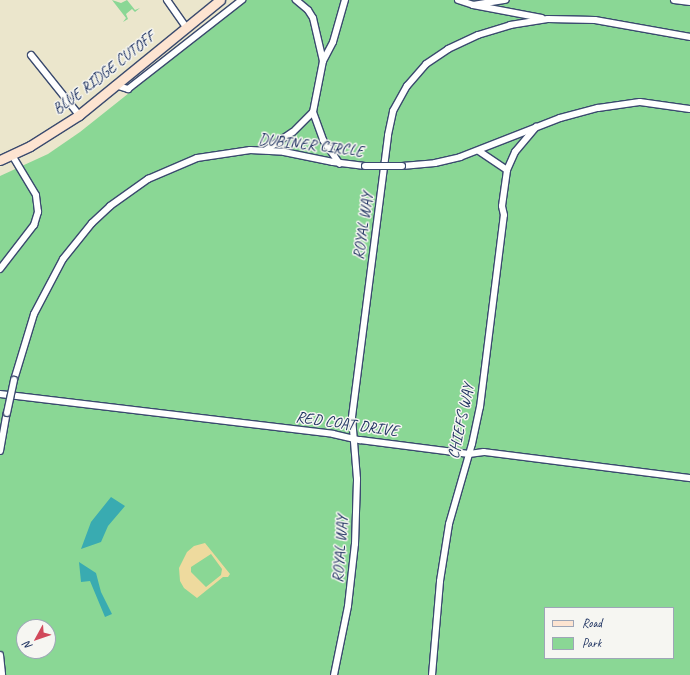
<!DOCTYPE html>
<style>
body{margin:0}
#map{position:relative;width:690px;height:675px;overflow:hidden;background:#ebe6cc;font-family:Caveat,sans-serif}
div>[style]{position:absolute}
.green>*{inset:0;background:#8ad795}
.sand>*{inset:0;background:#eeda9e}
.water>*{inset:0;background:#39abb1}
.roads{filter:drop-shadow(1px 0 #3a4a6e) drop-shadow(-1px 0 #3a4a6e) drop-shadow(0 1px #3a4a6e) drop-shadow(0 -1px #3a4a6e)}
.minor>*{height:6px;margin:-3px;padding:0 3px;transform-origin:3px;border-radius:3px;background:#fff}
.secondary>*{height:9px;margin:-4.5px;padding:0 4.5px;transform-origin:4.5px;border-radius:4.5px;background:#fde4d1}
.bridges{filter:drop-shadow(1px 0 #3a4a6e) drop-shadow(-1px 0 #3a4a6e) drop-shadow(0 1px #3a4a6e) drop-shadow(0 -1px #3a4a6e)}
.minor-bridge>*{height:6px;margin:-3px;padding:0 3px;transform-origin:3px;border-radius:3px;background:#fff}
span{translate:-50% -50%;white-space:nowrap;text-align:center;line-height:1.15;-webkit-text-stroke:3px #f6f6f2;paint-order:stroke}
.street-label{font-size:16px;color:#1b2f5e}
.legend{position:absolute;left:544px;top:607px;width:130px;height:52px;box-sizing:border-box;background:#f6f6f2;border:1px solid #9ea6b7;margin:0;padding:5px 7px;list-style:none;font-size:12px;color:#1b2f5e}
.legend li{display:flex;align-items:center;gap:8px;height:20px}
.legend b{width:20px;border:1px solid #9ea6b7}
.north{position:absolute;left:16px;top:619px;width:40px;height:40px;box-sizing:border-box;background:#f6f6f2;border:1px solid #9ea6b7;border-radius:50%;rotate:230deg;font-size:11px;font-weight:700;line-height:16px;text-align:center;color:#1b2f5e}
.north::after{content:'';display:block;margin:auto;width:14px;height:18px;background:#d1495b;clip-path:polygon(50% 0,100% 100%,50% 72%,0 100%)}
</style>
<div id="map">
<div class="green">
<div style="clip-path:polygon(112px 0,121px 3px,127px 0,135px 10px,140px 8px,135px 12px,132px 9px,126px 14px,128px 19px,123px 22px,126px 18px)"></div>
<div style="clip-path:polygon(evenodd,246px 0,690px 0,690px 675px,0 675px,0 176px,48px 154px,80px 132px,246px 0,545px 608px,673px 608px,673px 658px,545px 658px,545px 608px,246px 0,24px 627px,48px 627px,48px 651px,24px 651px,24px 627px)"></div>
</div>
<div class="sand">
<div style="clip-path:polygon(evenodd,205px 543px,230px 574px,228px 577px,223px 577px,197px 598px,184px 588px,180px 581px,179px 568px,187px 552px,194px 546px,205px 543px,211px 554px,222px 569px,221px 575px,206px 587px,191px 572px,191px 567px,211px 554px)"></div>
</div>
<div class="water">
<div style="clip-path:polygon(111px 497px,125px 506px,108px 526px,101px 542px,81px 549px,91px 522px)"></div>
<div style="clip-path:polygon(79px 562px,96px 573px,101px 592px,112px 614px,105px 617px,90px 581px,81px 582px)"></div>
</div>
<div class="roads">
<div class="minor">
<div style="left:167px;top:0;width:33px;rotate:55deg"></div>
<div style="left:458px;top:0;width:16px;rotate:18deg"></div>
<div style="left:473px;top:5px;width:33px;rotate:-9deg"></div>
<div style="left:674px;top:0;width:16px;rotate:7deg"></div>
<div style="left:473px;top:5px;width:70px;rotate:10.7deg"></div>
<div style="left:31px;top:55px;width:77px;rotate:51.3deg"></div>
<div style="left:323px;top:61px;width:21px;rotate:-62deg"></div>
<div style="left:333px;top:42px;width:44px;rotate:-74.1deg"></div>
<div style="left:115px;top:85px;width:14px;rotate:17deg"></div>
<div style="left:128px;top:89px;width:145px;rotate:-38deg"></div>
<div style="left:313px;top:112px;width:30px;rotate:70deg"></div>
<div style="left:323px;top:140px;width:29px;rotate:55deg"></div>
<div style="left:266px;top:150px;width:32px;rotate:-34deg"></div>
<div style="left:293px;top:132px;width:28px;rotate:-45deg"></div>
<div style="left:313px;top:112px;width:52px;rotate:-78.9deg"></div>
<div style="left:323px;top:61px;width:44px;rotate:-103.1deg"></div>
<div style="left:313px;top:18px;width:9px;rotate:-122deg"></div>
<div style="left:308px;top:10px;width:16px;rotate:-140deg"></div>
<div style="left:402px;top:166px;width:33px;rotate:-5deg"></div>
<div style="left:435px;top:163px;width:26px;rotate:-13deg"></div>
<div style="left:460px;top:157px;width:107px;rotate:-21.3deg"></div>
<div style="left:560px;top:118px;width:39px;rotate:-15deg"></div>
<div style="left:598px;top:108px;width:42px;rotate:-8.1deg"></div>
<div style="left:640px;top:102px;width:50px;rotate:8deg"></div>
<div style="left:507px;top:170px;width:20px;rotate:-66deg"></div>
<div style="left:515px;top:152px;width:33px;rotate:-50deg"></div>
<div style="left:0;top:269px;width:56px;rotate:-52.3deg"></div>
<div style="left:34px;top:225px;width:14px;rotate:-73deg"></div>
<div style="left:38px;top:212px;width:17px;rotate:-97deg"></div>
<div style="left:36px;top:195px;width:47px;rotate:-121deg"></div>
<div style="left:14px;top:380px;width:69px;rotate:-73.1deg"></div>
<div style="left:34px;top:314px;width:62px;rotate:-62.2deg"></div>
<div style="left:63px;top:259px;width:46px;rotate:-51.1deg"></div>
<div style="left:92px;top:223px;width:25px;rotate:-43deg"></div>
<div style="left:110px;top:206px;width:47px;rotate:-35.4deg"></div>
<div style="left:148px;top:179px;width:53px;rotate:-23.2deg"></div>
<div style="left:197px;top:158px;width:54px;rotate:-8.6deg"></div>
<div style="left:250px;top:150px;width:34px;rotate:3deg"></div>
<div style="left:284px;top:152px;width:50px;rotate:11.5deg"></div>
<div style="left:333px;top:162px;width:32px;rotate:7deg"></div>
<div style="left:0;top:394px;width:335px;rotate:6.8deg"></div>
<div style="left:333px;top:434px;width:28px;rotate:13deg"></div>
<div style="left:360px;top:440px;width:110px;rotate:7.3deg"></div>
<div style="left:469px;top:454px;width:15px;rotate:-8deg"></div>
<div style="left:484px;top:452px;width:208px;rotate:7.2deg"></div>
<div style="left:0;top:451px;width:39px;rotate:-80deg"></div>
<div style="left:0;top:655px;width:20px;rotate:84deg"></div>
<div style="left:334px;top:675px;width:70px;rotate:-78.5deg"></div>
<div style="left:348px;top:606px;width:62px;rotate:-83.6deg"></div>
<div style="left:355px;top:544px;width:65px;rotate:-88.2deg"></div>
<div style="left:357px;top:479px;width:62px;rotate:-94.6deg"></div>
<div style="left:352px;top:417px;width:284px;rotate:-82.7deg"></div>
<div style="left:388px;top:135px;width:25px;rotate:-78deg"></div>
<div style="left:393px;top:111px;width:29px;rotate:-61deg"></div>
<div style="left:407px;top:86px;width:29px;rotate:-49deg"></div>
<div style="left:426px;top:64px;width:27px;rotate:-34deg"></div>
<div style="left:448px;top:49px;width:33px;rotate:-25deg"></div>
<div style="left:478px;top:35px;width:34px;rotate:-17deg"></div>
<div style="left:510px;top:25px;width:38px;rotate:-9deg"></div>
<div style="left:548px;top:19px;width:47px;rotate:1.2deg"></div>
<div style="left:595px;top:20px;width:97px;rotate:10.1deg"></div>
<div style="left:432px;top:675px;width:94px;rotate:-85.1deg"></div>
<div style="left:440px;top:581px;width:58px;rotate:-81deg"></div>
<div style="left:449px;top:524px;width:83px;rotate:-74deg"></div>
<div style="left:472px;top:444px;width:38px;rotate:-78deg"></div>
<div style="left:480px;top:407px;width:193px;rotate:-82.9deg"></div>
<div style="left:504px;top:215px;width:9px;rotate:-103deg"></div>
<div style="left:502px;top:206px;width:36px;rotate:-82deg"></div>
<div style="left:507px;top:170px;width:34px;rotate:-146deg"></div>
</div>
<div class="secondary">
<div style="left:0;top:160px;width:33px;rotate:-25deg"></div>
<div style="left:30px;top:146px;width:58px;rotate:-32.3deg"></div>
<div style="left:79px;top:115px;width:182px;rotate:-39.2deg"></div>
</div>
</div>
<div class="bridges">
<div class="minor-bridge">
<div style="left:365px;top:166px;width:37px"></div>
<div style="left:7px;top:413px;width:34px;rotate:-78deg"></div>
</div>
</div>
<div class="street-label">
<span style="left:104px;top:73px;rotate:-38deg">BLUE RIDGE CUTOFF</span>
<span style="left:311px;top:145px;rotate:7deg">DUBINER CIRCLE</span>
<span style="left:363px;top:226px;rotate:-82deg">ROYAL WAY</span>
<span style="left:461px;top:421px;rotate:-78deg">CHIEFS WAY</span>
<span style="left:347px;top:424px;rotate:8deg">RED COAT DRIVE</span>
<span style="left:340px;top:549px;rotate:-86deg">ROYAL WAY</span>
</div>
<ul class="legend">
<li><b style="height:5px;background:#fde4d1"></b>Road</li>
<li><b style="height:11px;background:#8ad795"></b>Park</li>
</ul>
<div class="north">N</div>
</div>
